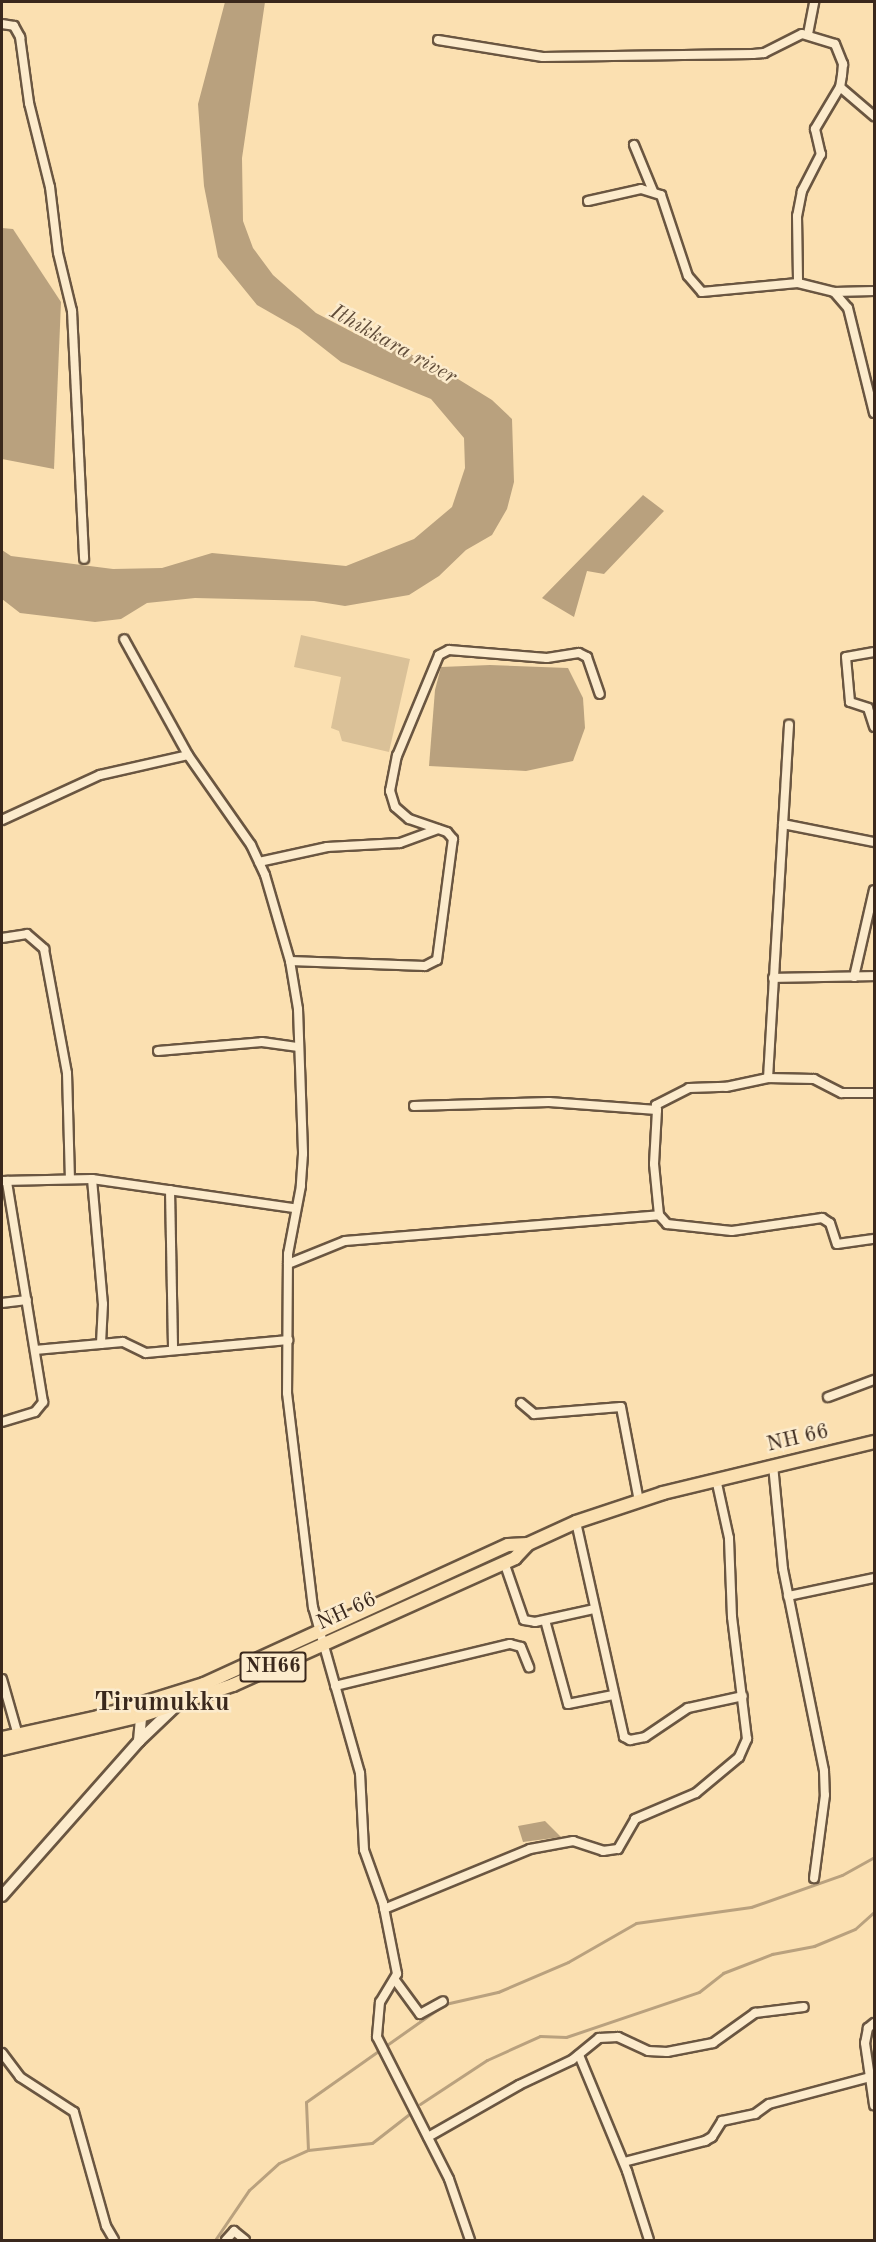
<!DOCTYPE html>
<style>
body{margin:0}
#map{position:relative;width:876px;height:2242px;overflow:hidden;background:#fbe0b1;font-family:"Old Standard TT",serif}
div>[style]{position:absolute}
.green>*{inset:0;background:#dac198}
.water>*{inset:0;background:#b9a17e}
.stream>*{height:3px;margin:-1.5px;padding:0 1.5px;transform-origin:1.5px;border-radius:1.5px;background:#b9a17e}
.roads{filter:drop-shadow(2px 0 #6a5641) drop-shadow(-2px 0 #6a5641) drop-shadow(0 2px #6a5641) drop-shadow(0 -2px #6a5641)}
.minor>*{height:8px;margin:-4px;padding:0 4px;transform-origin:4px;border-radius:4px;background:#fcebcc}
.secondary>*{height:10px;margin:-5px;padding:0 5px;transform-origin:5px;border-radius:5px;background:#fcebcc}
.trunk>*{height:12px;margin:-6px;padding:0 6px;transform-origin:6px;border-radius:6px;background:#fbe0b1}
span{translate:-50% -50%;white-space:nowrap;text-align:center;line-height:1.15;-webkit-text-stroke:5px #fcebcc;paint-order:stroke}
.shield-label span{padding:2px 4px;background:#fcebcc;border:2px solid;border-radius:4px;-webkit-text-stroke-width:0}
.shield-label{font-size:20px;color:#3a281c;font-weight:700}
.street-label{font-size:21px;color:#3a281c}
.water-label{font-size:22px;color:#604c39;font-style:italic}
.district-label{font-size:27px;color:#3a281c;font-weight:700}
.frame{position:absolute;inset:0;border:3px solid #3a281c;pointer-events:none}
</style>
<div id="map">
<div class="green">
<div style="clip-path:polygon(301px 635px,410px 659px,389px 752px,342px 741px,339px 731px,331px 728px,341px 677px,294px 667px)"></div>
</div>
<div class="water">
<div style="clip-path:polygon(225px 2px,265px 2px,242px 158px,243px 221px,253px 248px,273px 275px,316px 313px,360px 336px,396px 347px,445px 371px,492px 400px,512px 419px,514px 482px,507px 509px,492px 535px,466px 550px,439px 576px,409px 595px,345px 606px,314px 601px,195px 598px,147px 603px,121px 619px,95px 622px,20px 613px,2px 599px,2px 550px,11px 556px,113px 569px,162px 568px,212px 553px,346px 566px,414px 539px,452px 507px,465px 468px,464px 438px,431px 399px,341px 362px,299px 329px,257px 305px,218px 257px,204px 186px,198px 104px)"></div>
<div style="clip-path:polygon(2px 228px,13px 229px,61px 302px,54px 469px,2px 459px)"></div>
<div style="clip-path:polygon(643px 495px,664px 511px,604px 574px,587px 571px,574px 617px,542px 598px)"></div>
<div style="clip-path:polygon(490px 665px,568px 668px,583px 698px,585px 728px,573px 761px,526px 771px,429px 766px,435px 690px,441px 667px)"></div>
<div style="clip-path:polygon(545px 1821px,561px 1837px,523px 1842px,518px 1826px)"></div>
</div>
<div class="stream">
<div style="left:420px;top:2104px;width:80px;rotate:-33.3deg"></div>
<div style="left:487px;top:2060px;width:58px;rotate:-24.4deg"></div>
<div style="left:540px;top:2036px;width:26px;rotate:2deg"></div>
<div style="left:566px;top:2037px;width:140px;rotate:-18.7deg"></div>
<div style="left:699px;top:1992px;width:31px;rotate:-38deg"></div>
<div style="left:723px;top:1973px;width:53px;rotate:-21.2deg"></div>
<div style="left:772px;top:1954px;width:43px;rotate:-10.8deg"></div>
<div style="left:814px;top:1946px;width:44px;rotate:-22.5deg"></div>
<div style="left:855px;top:1929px;width:25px;rotate:-42deg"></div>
<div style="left:308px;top:2150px;width:64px;rotate:-6.2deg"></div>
<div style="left:372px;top:2143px;width:46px;rotate:-37.9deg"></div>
<div style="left:215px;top:2240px;width:60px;rotate:-55.8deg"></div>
<div style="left:249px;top:2190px;width:40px;rotate:-42deg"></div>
<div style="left:279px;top:2163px;width:32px;rotate:-24deg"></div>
<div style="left:308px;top:2150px;width:48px;rotate:-92.4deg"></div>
<div style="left:306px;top:2102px;width:170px;rotate:-35.2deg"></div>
<div style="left:445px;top:2004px;width:54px;rotate:-12.8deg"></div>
<div style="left:498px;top:1992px;width:76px;rotate:-23.2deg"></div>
<div style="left:568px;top:1962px;width:78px;rotate:-29.8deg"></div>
<div style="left:636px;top:1923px;width:116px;rotate:-7.9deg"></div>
<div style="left:751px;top:1907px;width:96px;rotate:-19.4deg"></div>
<div style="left:842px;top:1875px;width:37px;rotate:-29deg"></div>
</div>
<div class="roads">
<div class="minor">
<div style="left:2px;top:24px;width:12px;rotate:9deg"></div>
<div style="left:14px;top:26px;width:13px;rotate:61deg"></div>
<div style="left:20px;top:37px;width:67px;rotate:82.2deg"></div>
<div style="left:29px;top:103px;width:87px;rotate:76deg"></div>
<div style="left:50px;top:187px;width:66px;rotate:83.1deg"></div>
<div style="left:58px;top:253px;width:60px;rotate:76.4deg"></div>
<div style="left:72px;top:311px;width:248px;rotate:87.2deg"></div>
<div style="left:808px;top:34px;width:33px;rotate:-79deg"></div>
<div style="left:438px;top:40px;width:106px;rotate:9.2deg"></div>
<div style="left:543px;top:57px;width:210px;rotate:-0.8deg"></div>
<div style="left:753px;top:54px;width:11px;rotate:-5deg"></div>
<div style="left:764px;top:53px;width:42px;rotate:-26.6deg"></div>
<div style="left:802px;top:34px;width:34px;rotate:17deg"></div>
<div style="left:835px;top:44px;width:22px;rotate:68deg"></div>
<div style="left:843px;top:64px;width:11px;rotate:95deg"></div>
<div style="left:842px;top:75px;width:12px;rotate:99deg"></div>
<div style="left:840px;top:87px;width:49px;rotate:120.8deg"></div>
<div style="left:815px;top:129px;width:26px;rotate:77deg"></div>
<div style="left:821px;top:154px;width:42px;rotate:117.2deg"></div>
<div style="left:802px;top:191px;width:25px;rotate:101deg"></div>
<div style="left:797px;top:216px;width:67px;rotate:89.1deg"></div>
<div style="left:840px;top:87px;width:45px;rotate:40.5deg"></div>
<div style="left:634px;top:145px;width:50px;rotate:67.6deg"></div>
<div style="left:588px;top:201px;width:54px;rotate:-12.8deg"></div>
<div style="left:641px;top:189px;width:21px;rotate:17deg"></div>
<div style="left:661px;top:195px;width:85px;rotate:71.6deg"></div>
<div style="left:688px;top:276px;width:21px;rotate:49deg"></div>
<div style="left:702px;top:292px;width:96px;rotate:-5.4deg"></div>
<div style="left:798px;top:283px;width:37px;rotate:14deg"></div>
<div style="left:834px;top:292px;width:21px;rotate:49deg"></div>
<div style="left:848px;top:308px;width:108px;rotate:76.1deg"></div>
<div style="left:834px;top:292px;width:40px;rotate:-1.4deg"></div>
<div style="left:874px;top:652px;width:28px;rotate:170deg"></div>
<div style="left:846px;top:657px;width:45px;rotate:84.9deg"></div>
<div style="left:850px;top:702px;width:19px;rotate:18deg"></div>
<div style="left:868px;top:708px;width:20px;rotate:72deg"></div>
<div style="left:188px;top:755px;width:110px;rotate:55deg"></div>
<div style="left:251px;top:845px;width:33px;rotate:65deg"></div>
<div style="left:265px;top:875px;width:90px;rotate:73.8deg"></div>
<div style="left:290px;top:961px;width:49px;rotate:80.5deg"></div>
<div style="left:298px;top:1009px;width:145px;rotate:88deg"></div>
<div style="left:303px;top:1154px;width:32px;rotate:94deg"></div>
<div style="left:301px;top:1186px;width:69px;rotate:100.8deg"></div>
<div style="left:288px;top:1254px;width:139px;rotate:90.4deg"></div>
<div style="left:287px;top:1393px;width:216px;rotate:83.1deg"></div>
<div style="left:313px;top:1607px;width:173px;rotate:74.2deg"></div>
<div style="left:360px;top:1773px;width:77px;rotate:87deg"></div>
<div style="left:364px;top:1850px;width:56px;rotate:70.3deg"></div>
<div style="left:383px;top:1903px;width:72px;rotate:78.8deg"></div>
<div style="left:397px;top:1974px;width:33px;rotate:121deg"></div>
<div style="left:380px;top:2002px;width:35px;rotate:95deg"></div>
<div style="left:377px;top:2037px;width:159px;rotate:63.1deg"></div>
<div style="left:449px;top:2179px;width:65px;rotate:71deg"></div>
<div style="left:2px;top:820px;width:108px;rotate:-24.7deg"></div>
<div style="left:100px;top:775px;width:90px;rotate:-12.8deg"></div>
<div style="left:188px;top:755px;width:132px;rotate:-118.9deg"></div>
<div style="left:783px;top:824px;width:93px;rotate:11.2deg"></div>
<div style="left:259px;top:862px;width:70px;rotate:-12.4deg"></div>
<div style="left:327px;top:847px;width:73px;rotate:-3.1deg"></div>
<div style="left:400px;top:843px;width:40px;rotate:-20.2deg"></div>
<div style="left:2px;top:938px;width:25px;rotate:-9deg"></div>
<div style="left:27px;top:934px;width:23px;rotate:41deg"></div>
<div style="left:44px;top:949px;width:126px;rotate:79.5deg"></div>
<div style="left:67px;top:1073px;width:106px;rotate:88.4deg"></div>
<div style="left:290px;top:961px;width:135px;rotate:2.1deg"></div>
<div style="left:425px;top:966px;width:13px;rotate:-27deg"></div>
<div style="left:437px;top:960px;width:122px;rotate:-82.5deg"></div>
<div style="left:453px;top:839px;width:9px;rotate:-131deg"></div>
<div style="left:447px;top:832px;width:40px;rotate:-161.1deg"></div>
<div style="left:409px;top:819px;width:18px;rotate:-139deg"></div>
<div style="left:395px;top:807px;width:17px;rotate:-107deg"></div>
<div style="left:390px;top:791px;width:36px;rotate:-79deg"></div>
<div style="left:397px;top:756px;width:109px;rotate:-67.4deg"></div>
<div style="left:439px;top:655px;width:11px;rotate:-27deg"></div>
<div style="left:449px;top:650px;width:98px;rotate:4.7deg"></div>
<div style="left:547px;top:658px;width:32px;rotate:-9deg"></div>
<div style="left:579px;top:653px;width:9px;rotate:27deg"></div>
<div style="left:587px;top:657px;width:39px;rotate:71deg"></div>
<div style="left:854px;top:977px;width:89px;rotate:-77.1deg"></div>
<div style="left:773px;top:978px;width:101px;rotate:-1.1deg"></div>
<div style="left:158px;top:1051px;width:104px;rotate:-4.9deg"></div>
<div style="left:262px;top:1042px;width:35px;rotate:8deg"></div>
<div style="left:768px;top:1078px;width:354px;rotate:-86.6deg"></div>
<div style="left:414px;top:1106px;width:135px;rotate:-1.7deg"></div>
<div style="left:549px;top:1102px;width:108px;rotate:4.2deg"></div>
<div style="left:657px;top:1110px;width:5px;rotate:-101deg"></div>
<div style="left:656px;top:1105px;width:37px;rotate:-27deg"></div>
<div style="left:689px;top:1088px;width:37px;rotate:-2deg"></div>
<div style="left:726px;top:1087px;width:43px;rotate:-12.1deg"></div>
<div style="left:768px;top:1078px;width:46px;rotate:1.2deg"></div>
<div style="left:814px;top:1079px;width:31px;rotate:27deg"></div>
<div style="left:842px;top:1093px;width:32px"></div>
<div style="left:657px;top:1110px;width:54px;rotate:93.2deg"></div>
<div style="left:654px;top:1164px;width:51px;rotate:84.4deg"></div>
<div style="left:92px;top:1179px;width:125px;rotate:85deg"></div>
<div style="left:103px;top:1304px;width:40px;rotate:92.9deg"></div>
<div style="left:2px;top:1181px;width:90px;rotate:-1.3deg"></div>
<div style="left:92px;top:1179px;width:204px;rotate:8.2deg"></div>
<div style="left:170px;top:1190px;width:160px;rotate:88.9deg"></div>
<div style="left:288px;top:1264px;width:61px;rotate:-22deg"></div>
<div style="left:345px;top:1241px;width:315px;rotate:-4.7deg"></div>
<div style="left:659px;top:1215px;width:12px;rotate:48deg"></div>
<div style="left:667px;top:1224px;width:65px;rotate:6.1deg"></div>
<div style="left:732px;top:1231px;width:91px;rotate:-8.2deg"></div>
<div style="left:822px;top:1218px;width:9px;rotate:32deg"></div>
<div style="left:830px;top:1223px;width:22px;rotate:72deg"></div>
<div style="left:837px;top:1244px;width:37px;rotate:-8deg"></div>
<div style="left:2px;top:1303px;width:25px;rotate:-7deg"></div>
<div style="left:35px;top:1350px;width:88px;rotate:-5.2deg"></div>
<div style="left:123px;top:1342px;width:25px;rotate:26deg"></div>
<div style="left:146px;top:1353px;width:143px;rotate:-5.2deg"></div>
<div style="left:828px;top:1397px;width:49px;rotate:-20.3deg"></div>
<div style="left:521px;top:1403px;width:17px;rotate:40deg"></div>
<div style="left:534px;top:1414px;width:87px;rotate:-4.6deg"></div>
<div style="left:621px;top:1407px;width:96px;rotate:79.2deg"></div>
<div style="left:2px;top:1422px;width:34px;rotate:-17deg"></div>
<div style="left:35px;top:1412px;width:13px;rotate:-51deg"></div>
<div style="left:43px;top:1402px;width:224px;rotate:-99.3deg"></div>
<div style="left:773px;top:1465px;width:104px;rotate:84.5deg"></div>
<div style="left:783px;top:1569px;width:206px;rotate:78.5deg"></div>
<div style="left:824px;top:1771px;width:24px;rotate:88deg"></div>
<div style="left:825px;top:1795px;width:84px;rotate:97.5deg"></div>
<div style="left:576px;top:1522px;width:220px;rotate:77.4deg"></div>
<div style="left:624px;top:1737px;width:7px;rotate:27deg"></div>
<div style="left:630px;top:1740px;width:15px;rotate:-11deg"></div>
<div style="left:645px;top:1737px;width:52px;rotate:-34deg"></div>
<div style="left:688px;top:1708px;width:56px;rotate:-12.3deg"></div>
<div style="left:504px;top:1562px;width:61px;rotate:71deg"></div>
<div style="left:524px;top:1620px;width:11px;rotate:10deg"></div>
<div style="left:535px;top:1622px;width:60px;rotate:-12.4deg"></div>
<div style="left:788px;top:1596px;width:88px;rotate:-11.8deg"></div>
<div style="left:545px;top:1620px;width:87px;rotate:74.7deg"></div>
<div style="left:568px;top:1704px;width:46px;rotate:-11.3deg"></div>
<div style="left:2px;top:1679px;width:58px;rotate:74.1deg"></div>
<div style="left:335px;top:1686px;width:180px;rotate:-13.5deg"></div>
<div style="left:510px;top:1644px;width:11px;rotate:15deg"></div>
<div style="left:521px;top:1647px;width:22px;rotate:68deg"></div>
<div style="left:384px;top:1909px;width:158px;rotate:-22.3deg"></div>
<div style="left:530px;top:1849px;width:44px;rotate:-10.5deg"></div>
<div style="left:573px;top:1841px;width:32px;rotate:18deg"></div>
<div style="left:603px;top:1851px;width:15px;rotate:-8deg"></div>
<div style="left:618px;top:1849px;width:34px;rotate:-60deg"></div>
<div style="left:635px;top:1819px;width:66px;rotate:-23.1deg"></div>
<div style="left:696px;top:1793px;width:56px;rotate:-39.9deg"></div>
<div style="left:739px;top:1757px;width:20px;rotate:-66deg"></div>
<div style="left:747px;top:1739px;width:123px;rotate:-97deg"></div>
<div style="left:732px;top:1617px;width:79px;rotate:-92.2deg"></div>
<div style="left:729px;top:1538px;width:60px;rotate:-102.4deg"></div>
<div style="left:395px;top:1980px;width:42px;rotate:53.7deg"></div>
<div style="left:420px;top:2014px;width:26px;rotate:-29deg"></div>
<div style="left:874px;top:2023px;width:8px;rotate:140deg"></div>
<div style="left:868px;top:2028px;width:15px;rotate:101deg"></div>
<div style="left:865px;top:2043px;width:63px;rotate:81.7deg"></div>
<div style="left:2px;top:2053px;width:30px;rotate:53deg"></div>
<div style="left:20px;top:2077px;width:64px;rotate:32.9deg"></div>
<div style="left:74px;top:2112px;width:118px;rotate:74.3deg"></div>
<div style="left:106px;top:2226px;width:16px;rotate:60deg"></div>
<div style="left:579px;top:2055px;width:126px;rotate:67.5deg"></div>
<div style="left:627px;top:2171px;width:72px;rotate:72.3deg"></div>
<div style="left:428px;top:2137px;width:105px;rotate:-29.7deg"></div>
<div style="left:519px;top:2085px;width:59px;rotate:-25.3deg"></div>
<div style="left:572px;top:2060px;width:35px;rotate:-39deg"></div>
<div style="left:599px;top:2038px;width:19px;rotate:-3deg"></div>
<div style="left:618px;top:2037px;width:33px;rotate:25deg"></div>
<div style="left:648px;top:2051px;width:19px;rotate:3deg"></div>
<div style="left:667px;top:2052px;width:47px;rotate:-11.1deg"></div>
<div style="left:713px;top:2043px;width:52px;rotate:-35.5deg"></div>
<div style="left:755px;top:2013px;width:49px;rotate:-7deg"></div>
<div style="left:624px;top:2162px;width:84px;rotate:-14.5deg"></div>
<div style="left:705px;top:2141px;width:8px;rotate:-30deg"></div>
<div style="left:712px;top:2137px;width:19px;rotate:-58deg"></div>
<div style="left:722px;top:2121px;width:34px;rotate:-12deg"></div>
<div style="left:755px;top:2114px;width:17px;rotate:-36deg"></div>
<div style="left:769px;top:2104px;width:109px;rotate:-14.9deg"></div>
<div style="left:226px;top:2240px;width:12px;rotate:-48deg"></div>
<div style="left:234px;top:2231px;width:14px;rotate:39deg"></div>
</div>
<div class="secondary">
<div style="left:139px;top:1741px;width:25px;rotate:-85deg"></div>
<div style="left:2px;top:1896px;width:207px;rotate:-48.5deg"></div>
<div style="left:139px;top:1741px;width:52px;rotate:-43.5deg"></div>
</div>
<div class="trunk">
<div style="left:2px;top:1738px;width:98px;rotate:-12.3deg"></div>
<div style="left:98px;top:1717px;width:111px;rotate:-17.3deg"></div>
<div style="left:204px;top:1684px;width:334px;rotate:-24.6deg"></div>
<div style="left:508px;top:1545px;width:20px;rotate:-3deg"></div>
<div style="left:2px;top:1749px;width:143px;rotate:-13.4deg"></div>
<div style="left:141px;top:1716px;width:97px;rotate:-18.6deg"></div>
<div style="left:233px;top:1685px;width:309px;rotate:-24.2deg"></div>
<div style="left:515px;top:1558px;width:19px;rotate:-47deg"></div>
<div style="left:528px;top:1544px;width:53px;rotate:-24.6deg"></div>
<div style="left:576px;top:1522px;width:92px;rotate:-18.4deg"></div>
<div style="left:663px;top:1493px;width:217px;rotate:-13.6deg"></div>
</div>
</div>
<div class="shield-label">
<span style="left:273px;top:1667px">NH66</span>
</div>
<div class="street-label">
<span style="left:798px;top:1439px;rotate:-13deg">NH 66</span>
<span style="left:347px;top:1612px;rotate:-25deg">NH 66</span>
</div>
<div class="water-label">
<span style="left:393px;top:345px;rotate:29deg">Ithikkara river</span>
</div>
<div class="district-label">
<span style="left:162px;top:1703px">Tirumukku</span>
</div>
<div class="frame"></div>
</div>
